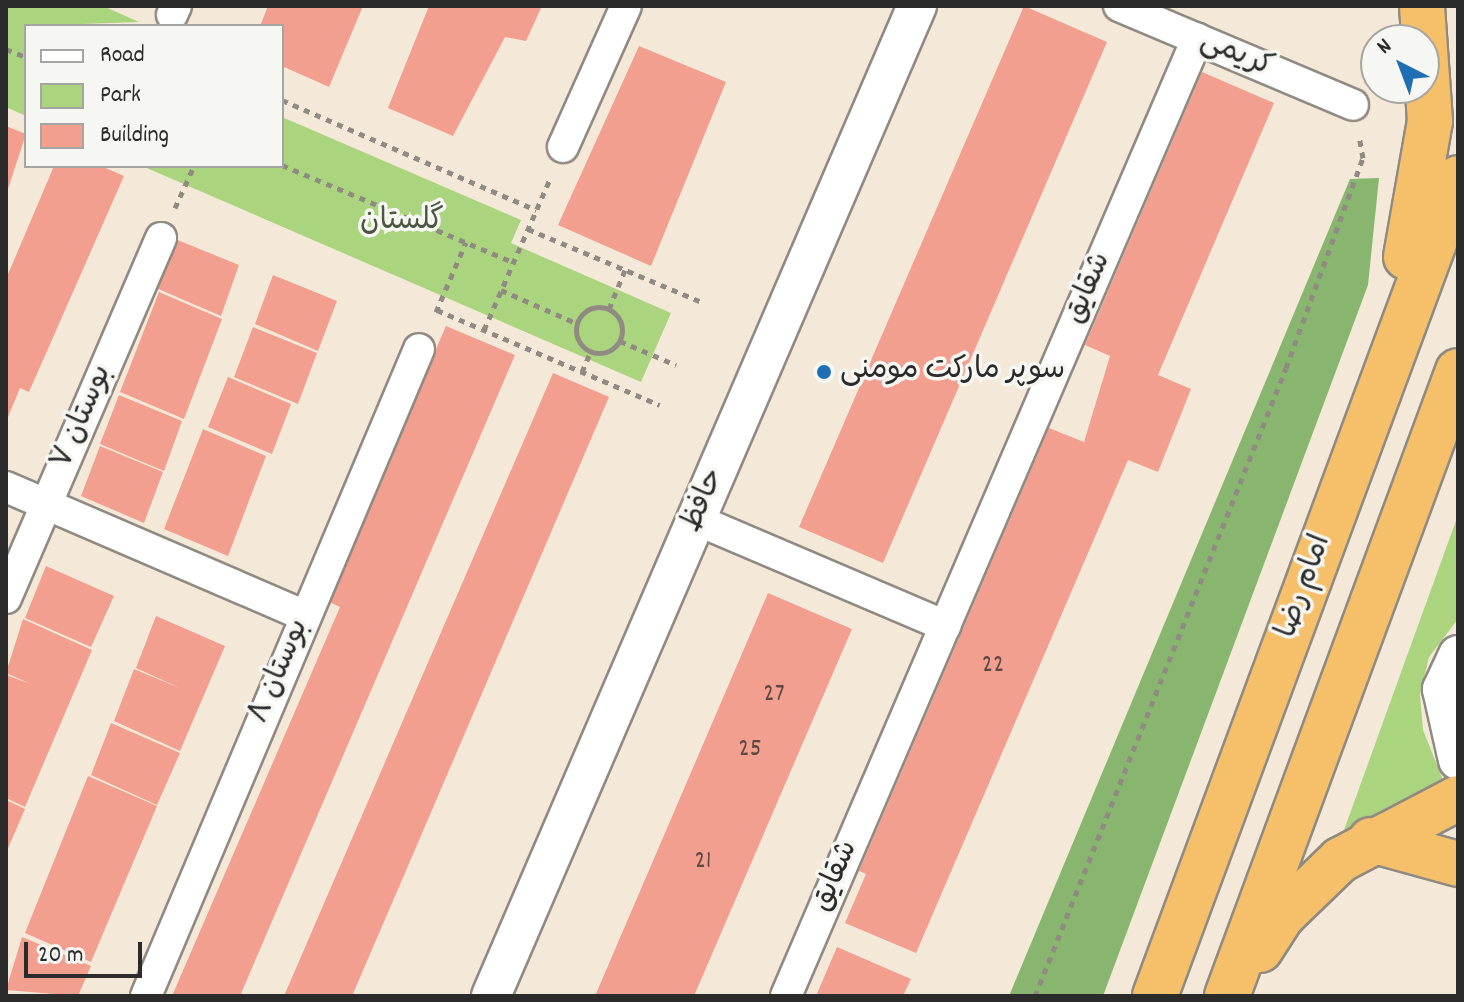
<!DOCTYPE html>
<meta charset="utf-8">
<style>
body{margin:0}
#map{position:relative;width:1464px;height:1002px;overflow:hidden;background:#f4e9d8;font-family:Dekko,"Playpen Sans Arabic",sans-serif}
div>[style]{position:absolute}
.green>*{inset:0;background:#abd47f}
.forest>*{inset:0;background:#88b66e}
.building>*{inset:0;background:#f39f90}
.path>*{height:5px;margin-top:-2.5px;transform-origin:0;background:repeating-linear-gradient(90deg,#908a82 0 6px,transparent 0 12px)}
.path>.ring{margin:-2.5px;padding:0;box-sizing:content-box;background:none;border:5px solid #908a82;border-radius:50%}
.roads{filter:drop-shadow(2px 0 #908a82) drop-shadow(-2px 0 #908a82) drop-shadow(0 2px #908a82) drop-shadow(0 -2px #908a82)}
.minor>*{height:30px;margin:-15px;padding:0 15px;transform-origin:15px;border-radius:15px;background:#fff}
.tertiary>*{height:38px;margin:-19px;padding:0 19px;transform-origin:19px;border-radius:19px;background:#fff}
.trunk>*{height:44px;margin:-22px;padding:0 22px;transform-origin:22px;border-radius:22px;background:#f6c06b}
.dots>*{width:22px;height:22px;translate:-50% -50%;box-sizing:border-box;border:4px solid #f6f6f2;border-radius:50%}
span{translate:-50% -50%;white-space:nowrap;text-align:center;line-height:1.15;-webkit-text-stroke:7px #f6f6f2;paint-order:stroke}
.number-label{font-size:26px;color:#5d4844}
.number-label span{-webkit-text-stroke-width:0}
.street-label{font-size:30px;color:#2b2b2b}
.park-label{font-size:30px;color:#4b5540}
.poi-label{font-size:30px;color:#2b2b2b}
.left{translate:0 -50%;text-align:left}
.frame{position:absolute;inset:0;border:8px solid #2b2b2b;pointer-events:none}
.legend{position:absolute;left:24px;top:24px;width:260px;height:144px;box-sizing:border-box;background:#f6f6f2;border:2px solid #a5a5a2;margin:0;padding:10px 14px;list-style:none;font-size:24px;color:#2b2b2b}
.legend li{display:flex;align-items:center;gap:16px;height:40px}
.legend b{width:40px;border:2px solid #a5a5a2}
.north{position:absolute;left:1360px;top:24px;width:80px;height:80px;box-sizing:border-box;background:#f6f6f2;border:2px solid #a5a5a2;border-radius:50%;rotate:318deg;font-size:22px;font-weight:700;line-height:32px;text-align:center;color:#2b2b2b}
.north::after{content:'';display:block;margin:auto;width:28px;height:36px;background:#1f6fb2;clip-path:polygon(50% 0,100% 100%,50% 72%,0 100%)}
.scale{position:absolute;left:24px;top:942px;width:118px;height:36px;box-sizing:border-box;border:4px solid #2b2b2b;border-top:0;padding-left:10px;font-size:24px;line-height:28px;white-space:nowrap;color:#2b2b2b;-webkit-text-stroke:6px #f6f6f2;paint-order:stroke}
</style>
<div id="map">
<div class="green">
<div style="clip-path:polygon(6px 6px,103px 6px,139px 22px,26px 26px,26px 116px,6px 107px)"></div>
<div style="clip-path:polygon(282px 117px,521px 220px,511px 243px,671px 313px,641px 382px,142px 166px,282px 166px)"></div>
<div style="clip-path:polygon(1458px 515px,1458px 619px,1429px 657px,1420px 695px,1423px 730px,1445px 785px,1344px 830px)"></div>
</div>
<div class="forest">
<div style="clip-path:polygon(1379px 178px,1368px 285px,1103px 996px,1009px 996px,1350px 179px)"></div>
</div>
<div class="building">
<div style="clip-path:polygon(268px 6px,363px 6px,329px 87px,282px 66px,282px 26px,260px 26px)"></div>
<div style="clip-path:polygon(429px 6px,542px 6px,526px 41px,505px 37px,453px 136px,388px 108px)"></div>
<div style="clip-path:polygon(1024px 6px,1107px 42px,883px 563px,799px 527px)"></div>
<div style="clip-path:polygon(639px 46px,726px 82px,651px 266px,558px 225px)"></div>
<div style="clip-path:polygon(1202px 72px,1274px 103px,1158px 375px,1191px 389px,1158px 472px,1128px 460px,916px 953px,845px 923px,866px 874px,859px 871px,1049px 428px,1084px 442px,1110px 356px,1085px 345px)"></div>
<div style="clip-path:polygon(6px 126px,26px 134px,6px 195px)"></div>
<div style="clip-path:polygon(54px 166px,101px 166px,124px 176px,29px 392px,20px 388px,6px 422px,6px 279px)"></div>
<div style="clip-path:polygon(175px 239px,239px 265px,221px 316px,156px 288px)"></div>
<div style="clip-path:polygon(273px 275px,337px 301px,318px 351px,255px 324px)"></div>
<div style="clip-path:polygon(159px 292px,222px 319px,184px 419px,120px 392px)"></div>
<div style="clip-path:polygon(446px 326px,515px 355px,240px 996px,172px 996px,340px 607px,327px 601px)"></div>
<div style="clip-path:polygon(253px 327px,317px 353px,298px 404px,234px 377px)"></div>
<div style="clip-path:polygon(553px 373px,609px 397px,411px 859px,352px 996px,284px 996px)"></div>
<div style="clip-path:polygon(228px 377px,291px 404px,272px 454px,208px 427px)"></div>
<div style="clip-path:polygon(119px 395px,182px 421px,164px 471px,100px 444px)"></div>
<div style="clip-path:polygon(203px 429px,266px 456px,228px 556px,164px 529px)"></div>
<div style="clip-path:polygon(100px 446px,163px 472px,144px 523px,81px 496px)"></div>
<div style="clip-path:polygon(46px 566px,114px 596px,91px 647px,25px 618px)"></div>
<div style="clip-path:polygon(768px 593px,852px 629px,780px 796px,694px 996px,595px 996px)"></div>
<div style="clip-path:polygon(156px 616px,225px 646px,180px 751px,114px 721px,134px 669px,182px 689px,136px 668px)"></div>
<div style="clip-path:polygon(23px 619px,92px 650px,25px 807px,6px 798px,6px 675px,31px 684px,6px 673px)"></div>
<div style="clip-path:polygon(111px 723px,180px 753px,157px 805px,91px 775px)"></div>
<div style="clip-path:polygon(88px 776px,157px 806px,91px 962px,25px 933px)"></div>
<div style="clip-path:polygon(6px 800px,25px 809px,6px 853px)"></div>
<div style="clip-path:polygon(22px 937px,91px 966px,78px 996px,6px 990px)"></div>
<div style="clip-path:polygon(837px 947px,911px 979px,903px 996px,816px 996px)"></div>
</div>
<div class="path">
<div style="left:6px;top:49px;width:22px;rotate:22deg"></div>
<div style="left:282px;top:100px;width:277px;rotate:23.4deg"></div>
<div style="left:282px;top:165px;width:251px;rotate:22.8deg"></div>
<div style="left:175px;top:208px;width:46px;rotate:-65.7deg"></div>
<div style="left:528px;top:229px;width:191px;rotate:22.8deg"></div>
<div style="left:501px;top:290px;width:82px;rotate:23.7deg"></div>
<div class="ring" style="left:576px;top:307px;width:41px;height:41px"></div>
<div style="left:609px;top:309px;width:42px;rotate:-67.7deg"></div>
<div style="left:437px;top:310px;width:242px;rotate:23.1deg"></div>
<div style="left:436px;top:312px;width:76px;rotate:-66.8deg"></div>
<div style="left:484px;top:330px;width:167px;rotate:-66.4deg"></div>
<div style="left:620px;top:341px;width:61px;rotate:23.2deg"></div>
<div style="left:582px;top:372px;width:21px;rotate:-67deg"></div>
<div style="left:1035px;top:996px;width:676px;rotate:-68.21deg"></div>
<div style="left:1286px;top:368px;width:224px;rotate:-69.9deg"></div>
<div style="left:1363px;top:158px;width:22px;rotate:-100deg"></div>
</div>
<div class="roads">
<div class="minor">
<div style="left:1119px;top:6px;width:254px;rotate:22.9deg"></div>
<div style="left:172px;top:15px;width:10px;rotate:-66deg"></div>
<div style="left:563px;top:147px;width:154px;rotate:-65.9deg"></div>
<div style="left:6px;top:487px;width:326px;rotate:23.3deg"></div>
<div style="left:697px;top:520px;width:270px;rotate:23.1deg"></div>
<div style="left:6px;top:598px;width:392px;rotate:-66.7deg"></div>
<div style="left:146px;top:996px;width:702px;rotate:-67.12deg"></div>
<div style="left:786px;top:996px;width:1042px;rotate:-66.76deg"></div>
</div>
<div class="tertiary">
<div style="left:1458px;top:655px;width:38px;rotate:115deg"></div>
<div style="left:1442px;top:689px;width:73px;rotate:77.3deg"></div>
<div style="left:491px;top:996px;width:1078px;rotate:-66.72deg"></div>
</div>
<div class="trunk">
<div style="left:1406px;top:257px;width:138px;rotate:-80deg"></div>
<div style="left:1430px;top:121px;width:115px;rotate:-94deg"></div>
<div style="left:1371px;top:840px;width:90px;rotate:15.4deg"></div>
<div style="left:1260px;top:950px;width:40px;rotate:-57.1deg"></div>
<div style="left:1282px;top:916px;width:81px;rotate:-44deg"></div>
<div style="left:1340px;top:860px;width:133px;rotate:-27.7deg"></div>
<div style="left:1155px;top:996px;width:872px;rotate:-69.67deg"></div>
<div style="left:1227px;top:996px;width:666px;rotate:-69.72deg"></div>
</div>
</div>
<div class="dots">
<div style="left:824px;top:372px;background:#1f6fb2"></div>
</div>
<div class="number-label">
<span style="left:993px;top:666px">22</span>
<span style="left:774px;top:695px">27</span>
<span style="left:750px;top:750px">25</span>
<span style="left:703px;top:862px">21</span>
</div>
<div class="street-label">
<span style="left:1236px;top:56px;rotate:23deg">کریمی</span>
<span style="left:1090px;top:289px;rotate:-67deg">شقایق</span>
<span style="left:84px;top:418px;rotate:-67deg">بوستان ۷</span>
<span style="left:705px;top:501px;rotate:-67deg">حافظ</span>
<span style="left:1306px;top:587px;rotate:-70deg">امام رضا</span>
<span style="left:281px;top:672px;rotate:-67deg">بوستان ۸</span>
<span style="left:837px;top:877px;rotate:-67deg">شقایق</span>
</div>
<div class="park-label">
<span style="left:402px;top:223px">گلستان</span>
</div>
<div class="poi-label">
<span class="left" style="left:840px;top:372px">سوپر مارکت مومنی</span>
</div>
<div class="frame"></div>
<ul class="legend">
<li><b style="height:10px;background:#fff"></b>Road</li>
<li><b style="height:22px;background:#abd47f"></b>Park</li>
<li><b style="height:22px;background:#f39f90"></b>Building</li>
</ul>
<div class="north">N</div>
<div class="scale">20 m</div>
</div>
